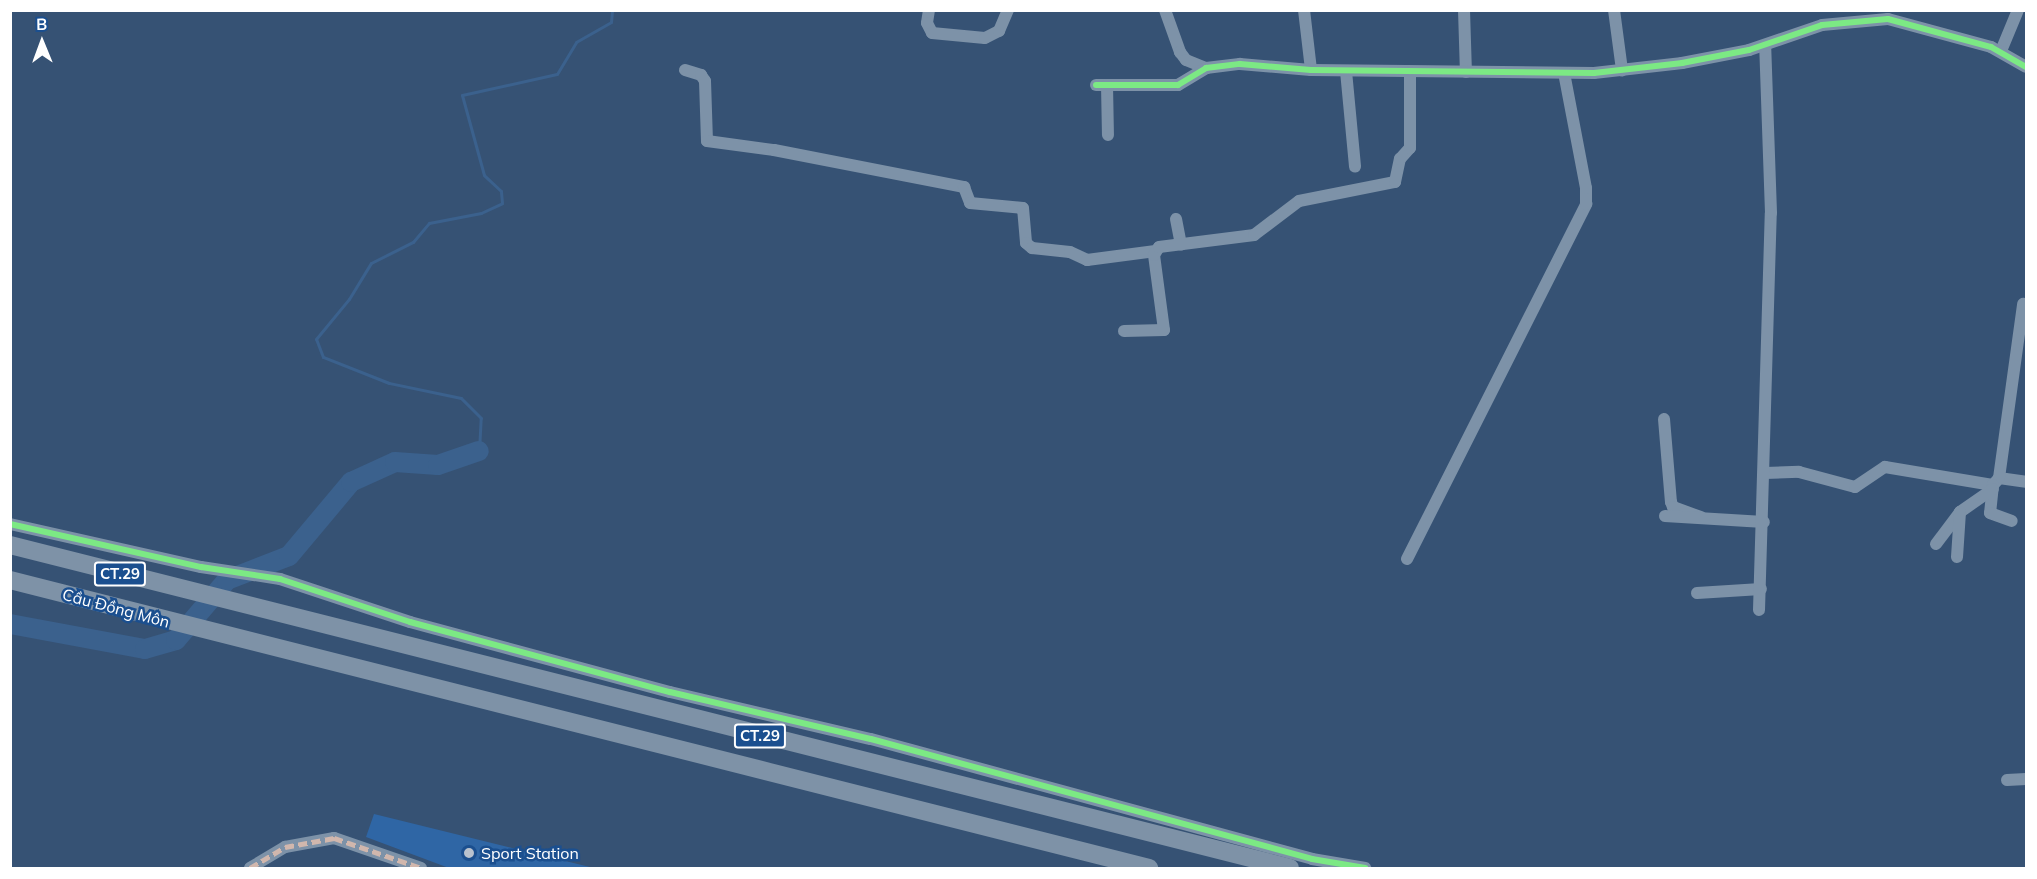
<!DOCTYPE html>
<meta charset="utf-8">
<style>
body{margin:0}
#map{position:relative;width:2037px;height:879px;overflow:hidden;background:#365274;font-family:Mulish,sans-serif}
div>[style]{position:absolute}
.green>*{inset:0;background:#2f66a5}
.stream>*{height:3px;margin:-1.5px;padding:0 1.5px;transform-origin:1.5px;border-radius:1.5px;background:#3b618d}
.river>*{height:20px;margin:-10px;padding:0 10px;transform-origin:10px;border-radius:10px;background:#3b618d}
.minor>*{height:12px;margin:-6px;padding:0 6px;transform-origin:6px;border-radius:6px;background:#7d92a8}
.highway>*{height:18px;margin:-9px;padding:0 9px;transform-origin:9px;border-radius:9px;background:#7e92a7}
.quiet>*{height:4.5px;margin-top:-2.25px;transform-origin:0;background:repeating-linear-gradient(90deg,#d1b7ad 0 9px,transparent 0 13.5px)}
.cycleway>*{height:6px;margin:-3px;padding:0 3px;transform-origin:3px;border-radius:3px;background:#7ce984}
.dots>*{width:16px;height:16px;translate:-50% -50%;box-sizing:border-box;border:3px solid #1b4f8f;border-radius:50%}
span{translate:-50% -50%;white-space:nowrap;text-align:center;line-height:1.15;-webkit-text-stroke:5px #1b4f8f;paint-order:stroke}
.shield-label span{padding:2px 4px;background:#1b4f8f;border:2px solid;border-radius:4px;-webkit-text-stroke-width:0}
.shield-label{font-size:15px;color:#fff;font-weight:700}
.street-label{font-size:16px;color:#fff}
.poi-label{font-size:16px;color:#fff}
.left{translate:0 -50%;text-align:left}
.frame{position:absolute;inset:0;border:12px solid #fff;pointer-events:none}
.north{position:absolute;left:12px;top:12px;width:60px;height:60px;-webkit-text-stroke:4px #1b4f8f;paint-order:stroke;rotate:359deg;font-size:16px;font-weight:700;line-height:24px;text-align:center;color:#fff}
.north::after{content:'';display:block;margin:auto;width:21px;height:27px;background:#fff;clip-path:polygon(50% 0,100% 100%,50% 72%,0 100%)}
</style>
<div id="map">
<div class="green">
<div style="clip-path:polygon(374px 814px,594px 868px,449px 868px,366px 837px)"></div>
</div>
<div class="stream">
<div style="left:479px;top:451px;width:33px;rotate:-87deg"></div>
<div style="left:481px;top:418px;width:28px;rotate:-135deg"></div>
<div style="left:461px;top:398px;width:74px;rotate:-168.2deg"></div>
<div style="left:389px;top:383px;width:71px;rotate:-158.5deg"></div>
<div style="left:323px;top:357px;width:19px;rotate:-111deg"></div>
<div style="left:316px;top:339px;width:52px;rotate:-50.5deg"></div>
<div style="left:349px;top:299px;width:42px;rotate:-58.6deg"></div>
<div style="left:371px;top:263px;width:47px;rotate:-26.6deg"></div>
<div style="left:413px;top:242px;width:25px;rotate:-50deg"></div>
<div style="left:429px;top:223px;width:53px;rotate:-10.9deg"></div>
<div style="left:481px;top:213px;width:23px;rotate:-25deg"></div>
<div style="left:502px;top:203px;width:12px;rotate:-95deg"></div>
<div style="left:501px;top:191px;width:23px;rotate:-137deg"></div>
<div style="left:484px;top:175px;width:83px;rotate:-105.4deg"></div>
<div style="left:462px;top:95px;width:97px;rotate:-12.5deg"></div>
<div style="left:557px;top:74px;width:37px;rotate:-59deg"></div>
<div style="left:576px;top:42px;width:40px;rotate:-29.7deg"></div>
<div style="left:611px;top:22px;width:12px;rotate:-85deg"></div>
</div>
<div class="river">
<div style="left:10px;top:624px;width:137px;rotate:10.5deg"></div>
<div style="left:145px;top:649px;width:32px;rotate:-16deg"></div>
<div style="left:176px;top:640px;width:79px;rotate:-49.6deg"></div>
<div style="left:227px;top:580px;width:66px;rotate:-21.2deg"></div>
<div style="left:289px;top:556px;width:97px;rotate:-50deg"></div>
<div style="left:351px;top:482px;width:48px;rotate:-24.4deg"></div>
<div style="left:395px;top:462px;width:43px;rotate:4deg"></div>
<div style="left:438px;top:465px;width:43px;rotate:-18.9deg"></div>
</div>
<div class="minor">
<div style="left:929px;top:10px;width:13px;rotate:99deg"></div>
<div style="left:927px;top:23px;width:11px;rotate:63deg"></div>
<div style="left:932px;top:33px;width:53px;rotate:5.4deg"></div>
<div style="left:985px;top:38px;width:16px;rotate:-27deg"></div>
<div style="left:999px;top:31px;width:23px;rotate:-67deg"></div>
<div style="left:1165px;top:10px;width:45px;rotate:70.3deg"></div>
<div style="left:1180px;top:52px;width:10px;rotate:53deg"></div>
<div style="left:1186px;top:60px;width:22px;rotate:22deg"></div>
<div style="left:1304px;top:10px;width:60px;rotate:83.3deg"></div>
<div style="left:1464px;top:10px;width:62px;rotate:88.2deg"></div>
<div style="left:1614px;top:10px;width:61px;rotate:82.4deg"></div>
<div style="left:2001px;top:51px;width:44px;rotate:-67.5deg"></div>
<div style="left:685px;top:70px;width:17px;rotate:17deg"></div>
<div style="left:701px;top:75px;width:7px;rotate:56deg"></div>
<div style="left:705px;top:81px;width:60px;rotate:88.1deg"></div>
<div style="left:707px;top:141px;width:68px;rotate:7.7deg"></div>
<div style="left:774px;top:150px;width:194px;rotate:11deg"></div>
<div style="left:964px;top:187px;width:17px;rotate:69deg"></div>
<div style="left:970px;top:203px;width:53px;rotate:5.4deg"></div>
<div style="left:1023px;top:208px;width:35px;rotate:85deg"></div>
<div style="left:1026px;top:243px;width:8px;rotate:40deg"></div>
<div style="left:1032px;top:248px;width:38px;rotate:6deg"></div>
<div style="left:1070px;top:252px;width:19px;rotate:25deg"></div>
<div style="left:1087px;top:260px;width:69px;rotate:-7.5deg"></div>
<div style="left:1346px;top:71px;width:96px;rotate:84.6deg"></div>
<div style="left:1096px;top:85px;width:82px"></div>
<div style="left:1178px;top:85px;width:33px;rotate:-31deg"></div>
<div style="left:1206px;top:68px;width:34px;rotate:-7deg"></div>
<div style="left:1240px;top:64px;width:71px;rotate:4.8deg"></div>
<div style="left:1311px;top:70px;width:283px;rotate:0.6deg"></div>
<div style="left:1594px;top:73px;width:89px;rotate:-6.5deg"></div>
<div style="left:1682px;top:63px;width:68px;rotate:-11deg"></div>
<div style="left:1749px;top:50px;width:77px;rotate:-18.9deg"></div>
<div style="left:1822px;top:25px;width:66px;rotate:-5.2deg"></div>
<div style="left:1888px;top:19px;width:107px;rotate:15.2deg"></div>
<div style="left:1991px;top:47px;width:40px;rotate:29.7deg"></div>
<div style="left:1107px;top:85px;width:50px;rotate:88.9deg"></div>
<div style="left:1176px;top:219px;width:26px;rotate:79deg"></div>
<div style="left:1124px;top:331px;width:40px;rotate:-1.4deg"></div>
<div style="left:1164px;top:330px;width:76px;rotate:-97.6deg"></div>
<div style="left:1154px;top:255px;width:9px;rotate:-58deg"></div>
<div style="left:1159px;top:247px;width:96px;rotate:-7.2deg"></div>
<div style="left:1254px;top:235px;width:56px;rotate:-37.1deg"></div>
<div style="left:1299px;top:201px;width:98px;rotate:-11.2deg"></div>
<div style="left:1395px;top:182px;width:24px;rotate:-78deg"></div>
<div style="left:1400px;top:159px;width:15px;rotate:-48deg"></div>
<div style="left:1410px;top:148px;width:76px;rotate:-90deg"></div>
<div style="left:1664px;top:419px;width:83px;rotate:85.2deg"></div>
<div style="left:1671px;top:502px;width:5px;rotate:68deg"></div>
<div style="left:1673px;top:507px;width:30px;rotate:20deg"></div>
<div style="left:1765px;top:473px;width:34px;rotate:-2deg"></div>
<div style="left:1799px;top:472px;width:58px;rotate:15deg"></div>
<div style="left:1855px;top:487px;width:36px;rotate:-34deg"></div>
<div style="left:1885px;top:467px;width:109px;rotate:9.5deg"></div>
<div style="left:1993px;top:485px;width:9px;rotate:-49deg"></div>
<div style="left:1999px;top:478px;width:27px;rotate:8deg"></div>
<div style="left:1999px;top:478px;width:176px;rotate:-82.1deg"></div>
<div style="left:1993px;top:485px;width:28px;rotate:96deg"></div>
<div style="left:1990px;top:513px;width:23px;rotate:20deg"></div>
<div style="left:1665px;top:516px;width:99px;rotate:3.5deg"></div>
<div style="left:10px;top:524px;width:196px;rotate:12.7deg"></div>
<div style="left:201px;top:567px;width:80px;rotate:8.6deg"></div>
<div style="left:280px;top:579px;width:137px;rotate:18.3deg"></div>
<div style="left:410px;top:622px;width:269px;rotate:15.1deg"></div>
<div style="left:670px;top:692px;width:206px;rotate:13.2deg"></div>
<div style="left:871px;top:739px;width:457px;rotate:15.2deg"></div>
<div style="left:1312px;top:859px;width:54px;rotate:9.6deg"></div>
<div style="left:1936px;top:544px;width:40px;rotate:-53deg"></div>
<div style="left:1960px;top:512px;width:40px;rotate:-34.9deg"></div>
<div style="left:1957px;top:557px;width:45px;rotate:-86.2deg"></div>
<div style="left:1407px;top:559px;width:398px;rotate:-63.2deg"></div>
<div style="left:1586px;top:204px;width:16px;rotate:-90deg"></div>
<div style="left:1586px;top:188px;width:117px;rotate:-100.8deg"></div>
<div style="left:1697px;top:593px;width:64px;rotate:-3.6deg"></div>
<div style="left:1759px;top:610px;width:397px;rotate:-88.3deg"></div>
<div style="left:1771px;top:213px;width:168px;rotate:-92deg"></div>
<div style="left:2007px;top:780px;width:19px;rotate:-3deg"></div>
<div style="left:250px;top:868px;width:41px;rotate:-31deg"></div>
<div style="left:285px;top:847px;width:50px;rotate:-10.4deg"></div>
<div style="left:334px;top:838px;width:92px;rotate:19deg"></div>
</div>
<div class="highway">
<div style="left:10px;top:545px;width:1320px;rotate:14.16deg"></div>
<div style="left:10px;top:580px;width:1175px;rotate:14.19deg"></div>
</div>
<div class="quiet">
<div style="left:250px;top:868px;width:41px;rotate:-31deg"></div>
<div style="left:285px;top:847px;width:50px;rotate:-10.4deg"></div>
<div style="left:334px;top:838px;width:92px;rotate:19deg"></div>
</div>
<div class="cycleway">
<div style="left:1096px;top:85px;width:82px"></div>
<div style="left:1178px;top:85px;width:33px;rotate:-31deg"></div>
<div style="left:1206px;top:68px;width:34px;rotate:-7deg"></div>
<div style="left:1240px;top:64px;width:71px;rotate:4.8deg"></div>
<div style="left:1311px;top:70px;width:283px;rotate:0.6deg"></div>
<div style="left:1594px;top:73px;width:89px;rotate:-6.5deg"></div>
<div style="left:1682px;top:63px;width:68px;rotate:-11deg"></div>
<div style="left:1749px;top:50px;width:77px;rotate:-18.9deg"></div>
<div style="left:1822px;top:25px;width:66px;rotate:-5.2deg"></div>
<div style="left:1888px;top:19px;width:107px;rotate:15.2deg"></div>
<div style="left:1991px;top:47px;width:40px;rotate:29.7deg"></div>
<div style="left:10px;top:524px;width:196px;rotate:12.7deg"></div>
<div style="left:201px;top:567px;width:80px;rotate:8.6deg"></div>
<div style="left:280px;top:579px;width:137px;rotate:18.3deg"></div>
<div style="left:410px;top:622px;width:269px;rotate:15.1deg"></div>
<div style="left:670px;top:692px;width:206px;rotate:13.2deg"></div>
<div style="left:871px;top:739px;width:457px;rotate:15.2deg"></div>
<div style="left:1312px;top:859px;width:54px;rotate:9.6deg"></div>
</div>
<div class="dots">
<div style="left:469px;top:853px;background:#b9c2ce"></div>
</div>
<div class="shield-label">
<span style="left:120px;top:574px">CT.29</span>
<span style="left:760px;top:736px">CT.29</span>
</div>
<div class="street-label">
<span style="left:116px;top:608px;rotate:15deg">Cầu Đồng Môn</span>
</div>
<div class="poi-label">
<span class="left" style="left:481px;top:853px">Sport Station</span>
</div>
<div class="frame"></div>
<div class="north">B</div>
</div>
